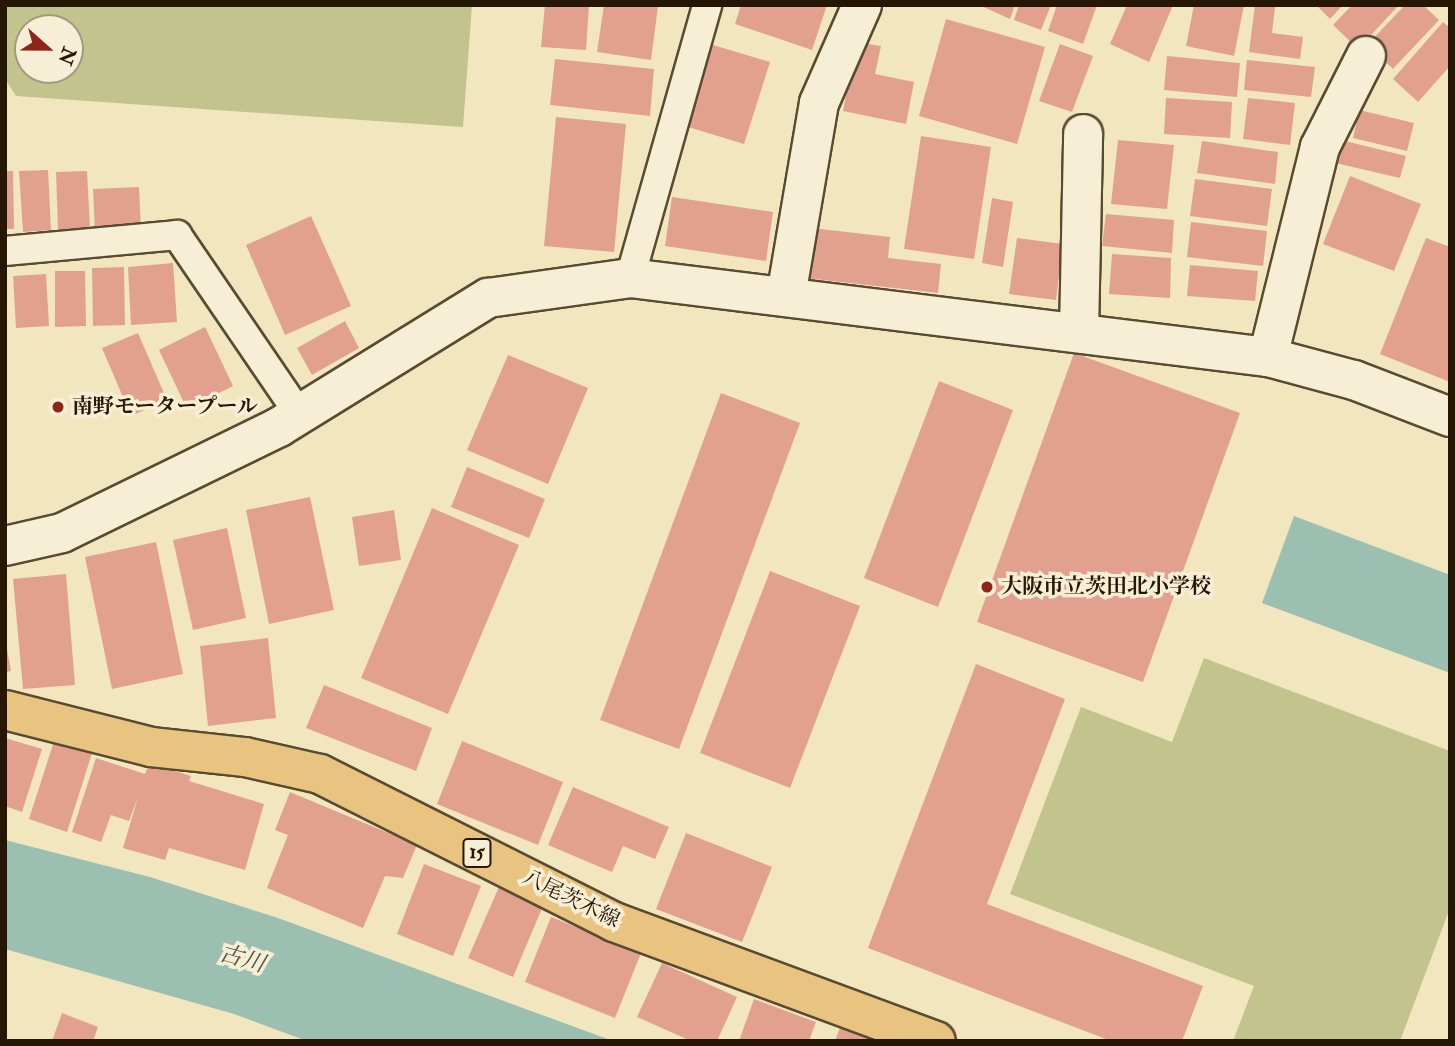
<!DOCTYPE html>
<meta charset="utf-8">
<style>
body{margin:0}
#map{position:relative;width:1455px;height:1046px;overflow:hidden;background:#f2e6bf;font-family:"IM FELL Double Pica","Noto Serif JP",serif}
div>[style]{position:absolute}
.green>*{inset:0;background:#c2c38d}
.water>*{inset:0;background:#9bc0b1}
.building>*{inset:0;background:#e2a18f}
.roads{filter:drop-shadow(2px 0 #584b32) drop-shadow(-2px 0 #584b32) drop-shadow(0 2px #584b32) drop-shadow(0 -2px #584b32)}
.lane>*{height:28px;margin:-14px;padding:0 14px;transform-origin:14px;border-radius:14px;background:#f7efd5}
.street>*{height:38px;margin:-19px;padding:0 19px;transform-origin:19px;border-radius:19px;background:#f7efd5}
.secondary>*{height:38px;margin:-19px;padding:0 19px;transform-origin:19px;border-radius:19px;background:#f7efd5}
.primary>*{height:38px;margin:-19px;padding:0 19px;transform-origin:19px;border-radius:19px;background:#e9c380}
.dots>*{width:19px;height:19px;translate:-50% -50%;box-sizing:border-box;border:4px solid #f7efd5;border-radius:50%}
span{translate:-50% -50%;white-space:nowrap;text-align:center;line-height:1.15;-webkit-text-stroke:7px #f7efd5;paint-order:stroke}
.shield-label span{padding:2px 5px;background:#f7efd5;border:2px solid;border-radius:5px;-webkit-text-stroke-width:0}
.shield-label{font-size:19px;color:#251703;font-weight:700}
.poi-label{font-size:21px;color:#251703;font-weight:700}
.left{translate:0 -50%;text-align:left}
.street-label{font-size:21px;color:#251703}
.water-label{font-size:23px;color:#4e5240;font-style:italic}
.frame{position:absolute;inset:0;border:7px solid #251703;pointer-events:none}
.north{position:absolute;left:14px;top:14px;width:70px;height:70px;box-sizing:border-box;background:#f7efd5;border:2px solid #a39981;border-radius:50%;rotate:111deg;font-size:19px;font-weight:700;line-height:28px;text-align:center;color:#251703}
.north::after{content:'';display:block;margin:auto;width:24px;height:32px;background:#8f2418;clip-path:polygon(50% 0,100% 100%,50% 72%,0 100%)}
</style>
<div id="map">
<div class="green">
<div style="clip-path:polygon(evenodd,5px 5px,472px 5px,463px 127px,16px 96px,5px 79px,5px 5px,28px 28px,70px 28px,70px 70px,28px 70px,28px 28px)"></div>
<div style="clip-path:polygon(1204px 658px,1450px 751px,1450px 908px,1400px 1041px,1233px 1041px,1254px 986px,1010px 894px,1081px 707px,1172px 742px)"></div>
</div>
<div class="water">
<div style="clip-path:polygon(1294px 516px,1450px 575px,1450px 673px,1262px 603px)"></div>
<div style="clip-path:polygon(5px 840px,150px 877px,278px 918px,613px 1041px,307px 1041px,234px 1014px,5px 949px)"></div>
</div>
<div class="building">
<div style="clip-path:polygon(545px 5px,589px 5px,586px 50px,541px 47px)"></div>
<div style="clip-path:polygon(604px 5px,658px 6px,651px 60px,597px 52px)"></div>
<div style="clip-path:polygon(741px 5px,827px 5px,812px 50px,735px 24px)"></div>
<div style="clip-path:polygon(979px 5px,1015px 5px,1010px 19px)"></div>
<div style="clip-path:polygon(1019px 5px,1051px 5px,1041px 30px,1014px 20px)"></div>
<div style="clip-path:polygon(1057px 5px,1097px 5px,1083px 44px,1048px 31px)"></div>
<div style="clip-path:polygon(1127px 5px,1173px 5px,1149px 62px,1110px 44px)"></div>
<div style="clip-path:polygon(1194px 5px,1244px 5px,1234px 56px,1186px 46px)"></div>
<div style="clip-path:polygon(1255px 5px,1275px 7px,1272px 33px,1303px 37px,1300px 59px,1249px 52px)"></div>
<div style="clip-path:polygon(1316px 5px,1343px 5px,1330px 19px)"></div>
<div style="clip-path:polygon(1352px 5px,1399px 5px,1358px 49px,1333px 25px)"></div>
<div style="clip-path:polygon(1405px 5px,1423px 5px,1439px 20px,1393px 69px,1367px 45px)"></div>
<div style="clip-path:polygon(946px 19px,1045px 47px,1017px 144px,919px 116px)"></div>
<div style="clip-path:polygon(1443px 22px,1450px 28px,1450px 66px,1418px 102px,1393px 79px)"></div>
<div style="clip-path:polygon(856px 42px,881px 46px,875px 74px,914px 82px,906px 124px,843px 111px)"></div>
<div style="clip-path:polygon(710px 44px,770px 62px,744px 144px,685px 126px)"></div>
<div style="clip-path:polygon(1060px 44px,1093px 56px,1072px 112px,1039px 101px)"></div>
<div style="clip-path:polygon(1167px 56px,1240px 63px,1237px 97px,1164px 90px)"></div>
<div style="clip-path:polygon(555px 59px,654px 69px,650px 116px,550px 105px)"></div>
<div style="clip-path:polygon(1247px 60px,1315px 67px,1311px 97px,1244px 90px)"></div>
<div style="clip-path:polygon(1166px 98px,1232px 102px,1230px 138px,1164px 134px)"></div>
<div style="clip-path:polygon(1248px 98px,1295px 103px,1290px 145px,1243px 139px)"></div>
<div style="clip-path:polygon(1359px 110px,1414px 123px,1407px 151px,1353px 138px)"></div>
<div style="clip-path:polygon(556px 117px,626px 124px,614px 252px,544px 246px)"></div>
<div style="clip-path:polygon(921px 136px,991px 147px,974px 259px,904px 249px)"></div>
<div style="clip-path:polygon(1337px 139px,1406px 156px,1400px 178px,1331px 162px)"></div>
<div style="clip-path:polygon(1118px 140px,1174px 145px,1167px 209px,1111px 204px)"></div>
<div style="clip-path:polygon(1202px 141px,1278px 152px,1275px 184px,1197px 173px)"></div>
<div style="clip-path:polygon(48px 170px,51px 230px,23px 232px,19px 171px)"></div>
<div style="clip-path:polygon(5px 171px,13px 171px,14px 229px,5px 229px)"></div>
<div style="clip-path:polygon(87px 171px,90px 228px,58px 230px,56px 172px)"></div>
<div style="clip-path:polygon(1350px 176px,1421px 204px,1394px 271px,1323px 244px)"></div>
<div style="clip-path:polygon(1195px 179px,1272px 189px,1267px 226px,1190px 216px)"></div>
<div style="clip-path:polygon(139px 187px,141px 230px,95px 233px,93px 189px)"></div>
<div style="clip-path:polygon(672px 197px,773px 212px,766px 261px,665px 246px)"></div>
<div style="clip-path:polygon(992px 198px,1013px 202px,1003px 267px,982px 263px)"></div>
<div style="clip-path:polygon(1106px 214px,1174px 220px,1172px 253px,1102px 246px)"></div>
<div style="clip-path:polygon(311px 216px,351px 306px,285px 335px,246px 245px)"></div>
<div style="clip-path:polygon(1191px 222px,1267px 231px,1263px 266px,1187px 257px)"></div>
<div style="clip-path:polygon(812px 228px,890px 237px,888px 258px,941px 264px,938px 293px,806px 278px)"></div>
<div style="clip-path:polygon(1017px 238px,1063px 244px,1056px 300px,1009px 294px)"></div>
<div style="clip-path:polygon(1426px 238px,1450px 247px,1450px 382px,1380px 354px)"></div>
<div style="clip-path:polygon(1112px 254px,1171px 258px,1170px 298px,1109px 294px)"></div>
<div style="clip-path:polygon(173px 263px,177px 322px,131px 325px,128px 267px)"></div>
<div style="clip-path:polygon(1190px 265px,1258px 271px,1255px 301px,1187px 296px)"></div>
<div style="clip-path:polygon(124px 267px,125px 325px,93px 326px,92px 268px)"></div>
<div style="clip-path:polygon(55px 271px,85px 271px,86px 326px,55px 327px)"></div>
<div style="clip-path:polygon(46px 274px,49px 326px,16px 328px,13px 276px)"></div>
<div style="clip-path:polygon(345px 321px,359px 348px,312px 375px,297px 348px)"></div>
<div style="clip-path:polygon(205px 327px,233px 386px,187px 409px,159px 350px)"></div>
<div style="clip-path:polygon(138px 333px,167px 400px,131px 416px,102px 348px)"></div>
<div style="clip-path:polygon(1074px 353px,1240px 413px,1143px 682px,977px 622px)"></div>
<div style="clip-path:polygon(508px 355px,588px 388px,548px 484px,467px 450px)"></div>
<div style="clip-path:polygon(939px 381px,1013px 410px,938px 607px,864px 578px)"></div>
<div style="clip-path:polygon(721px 393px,800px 423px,679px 749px,600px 720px)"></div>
<div style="clip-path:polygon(467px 467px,545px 499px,529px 538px,451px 507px)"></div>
<div style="clip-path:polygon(310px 497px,334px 610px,269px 624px,246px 510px)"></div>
<div style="clip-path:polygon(432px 508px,519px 545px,448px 714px,361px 678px)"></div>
<div style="clip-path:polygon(394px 510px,401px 560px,359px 566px,352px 517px)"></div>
<div style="clip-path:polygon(227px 528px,246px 618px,193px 630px,173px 540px)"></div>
<div style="clip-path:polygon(156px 542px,183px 674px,112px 689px,85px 557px)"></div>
<div style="clip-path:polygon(770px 571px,860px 606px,790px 788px,700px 753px)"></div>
<div style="clip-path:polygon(66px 574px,75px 685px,23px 689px,13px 579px)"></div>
<div style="clip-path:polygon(5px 638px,11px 671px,5px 672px)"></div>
<div style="clip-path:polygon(268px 638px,276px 718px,208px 726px,200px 646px)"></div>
<div style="clip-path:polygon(976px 664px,1065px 699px,987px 904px,1203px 986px,1182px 1041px,1111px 1041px,868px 948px)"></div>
<div style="clip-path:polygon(324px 685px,432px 728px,416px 771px,306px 728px)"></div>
<div style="clip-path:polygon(5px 738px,42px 749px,22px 812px,5px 806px)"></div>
<div style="clip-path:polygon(55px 738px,93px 750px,67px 832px,29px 819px)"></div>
<div style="clip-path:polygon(462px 741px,563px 782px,538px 845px,437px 804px)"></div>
<div style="clip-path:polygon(96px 758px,145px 774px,149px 763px,191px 776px,189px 781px,264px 804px,245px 870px,169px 848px,165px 860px,123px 848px,138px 797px,129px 821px,111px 815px,101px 842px,72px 832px)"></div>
<div style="clip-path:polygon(573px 787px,669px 827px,655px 859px,623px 846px,612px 872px,548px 845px)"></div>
<div style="clip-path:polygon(290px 792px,417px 845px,403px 878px,385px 876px,363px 928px,267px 888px,288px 835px,275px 830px)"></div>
<div style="clip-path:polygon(686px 833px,772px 867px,742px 942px,656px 909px)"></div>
<div style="clip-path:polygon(424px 864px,481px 886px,453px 956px,397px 934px)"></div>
<div style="clip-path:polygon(499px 887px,543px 906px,513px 977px,468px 958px)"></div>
<div style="clip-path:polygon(551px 917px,641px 953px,615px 1018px,525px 982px)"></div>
<div style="clip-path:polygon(662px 963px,737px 997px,717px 1041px,691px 1041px,637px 1017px)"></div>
<div style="clip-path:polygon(754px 999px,816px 1022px,809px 1041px,739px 1041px)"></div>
<div style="clip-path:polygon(62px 1013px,98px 1027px,93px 1041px,52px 1041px)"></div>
<div style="clip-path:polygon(841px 1025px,881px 1041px,835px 1041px)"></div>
</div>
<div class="roads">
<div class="lane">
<div style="left:5px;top:251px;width:173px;rotate:-5.3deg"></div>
<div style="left:177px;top:235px;width:217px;rotate:55.7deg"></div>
<div style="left:630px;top:278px;width:284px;rotate:-74.2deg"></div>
</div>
<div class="street">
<div style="left:786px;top:296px;width:196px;rotate:-80.3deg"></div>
<div style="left:819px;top:103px;width:107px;rotate:-66.3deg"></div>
<div style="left:1079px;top:333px;width:199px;rotate:-88.8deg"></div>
<div style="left:1268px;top:357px;width:216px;rotate:-76.1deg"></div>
<div style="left:1320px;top:147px;width:102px;rotate:-63.2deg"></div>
</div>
<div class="secondary">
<div style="left:5px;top:546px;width:58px;rotate:-12.8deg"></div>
<div style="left:62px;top:533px;width:242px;rotate:-26deg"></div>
<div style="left:279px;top:427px;width:246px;rotate:-31.7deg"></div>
<div style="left:488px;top:298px;width:143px;rotate:-8deg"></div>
<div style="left:630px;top:278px;width:643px;rotate:7.06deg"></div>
<div style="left:1268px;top:357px;width:89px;rotate:15deg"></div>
<div style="left:1354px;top:380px;width:103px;rotate:21.1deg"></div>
</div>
<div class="primary">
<div style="left:5px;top:710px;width:151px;rotate:14.2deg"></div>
<div style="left:151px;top:747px;width:95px;rotate:6.1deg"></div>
<div style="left:245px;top:757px;width:77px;rotate:12.8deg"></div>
<div style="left:320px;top:774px;width:329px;rotate:26.7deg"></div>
<div style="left:614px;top:922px;width:343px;rotate:20.3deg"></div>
</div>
</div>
<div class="dots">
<div style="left:58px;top:407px;background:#8f2418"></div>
<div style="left:987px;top:587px;background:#8f2418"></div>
</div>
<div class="shield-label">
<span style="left:477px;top:853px">15</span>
</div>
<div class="poi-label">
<span class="left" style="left:72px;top:407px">南野モータープール</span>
<span class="left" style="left:1001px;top:587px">大阪市立茨田北小学校</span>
</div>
<div class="street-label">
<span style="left:571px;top:899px;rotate:26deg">八尾茨木線</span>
</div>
<div class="water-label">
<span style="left:242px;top:959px;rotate:16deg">古川</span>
</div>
<div class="frame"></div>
<div class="north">N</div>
</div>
